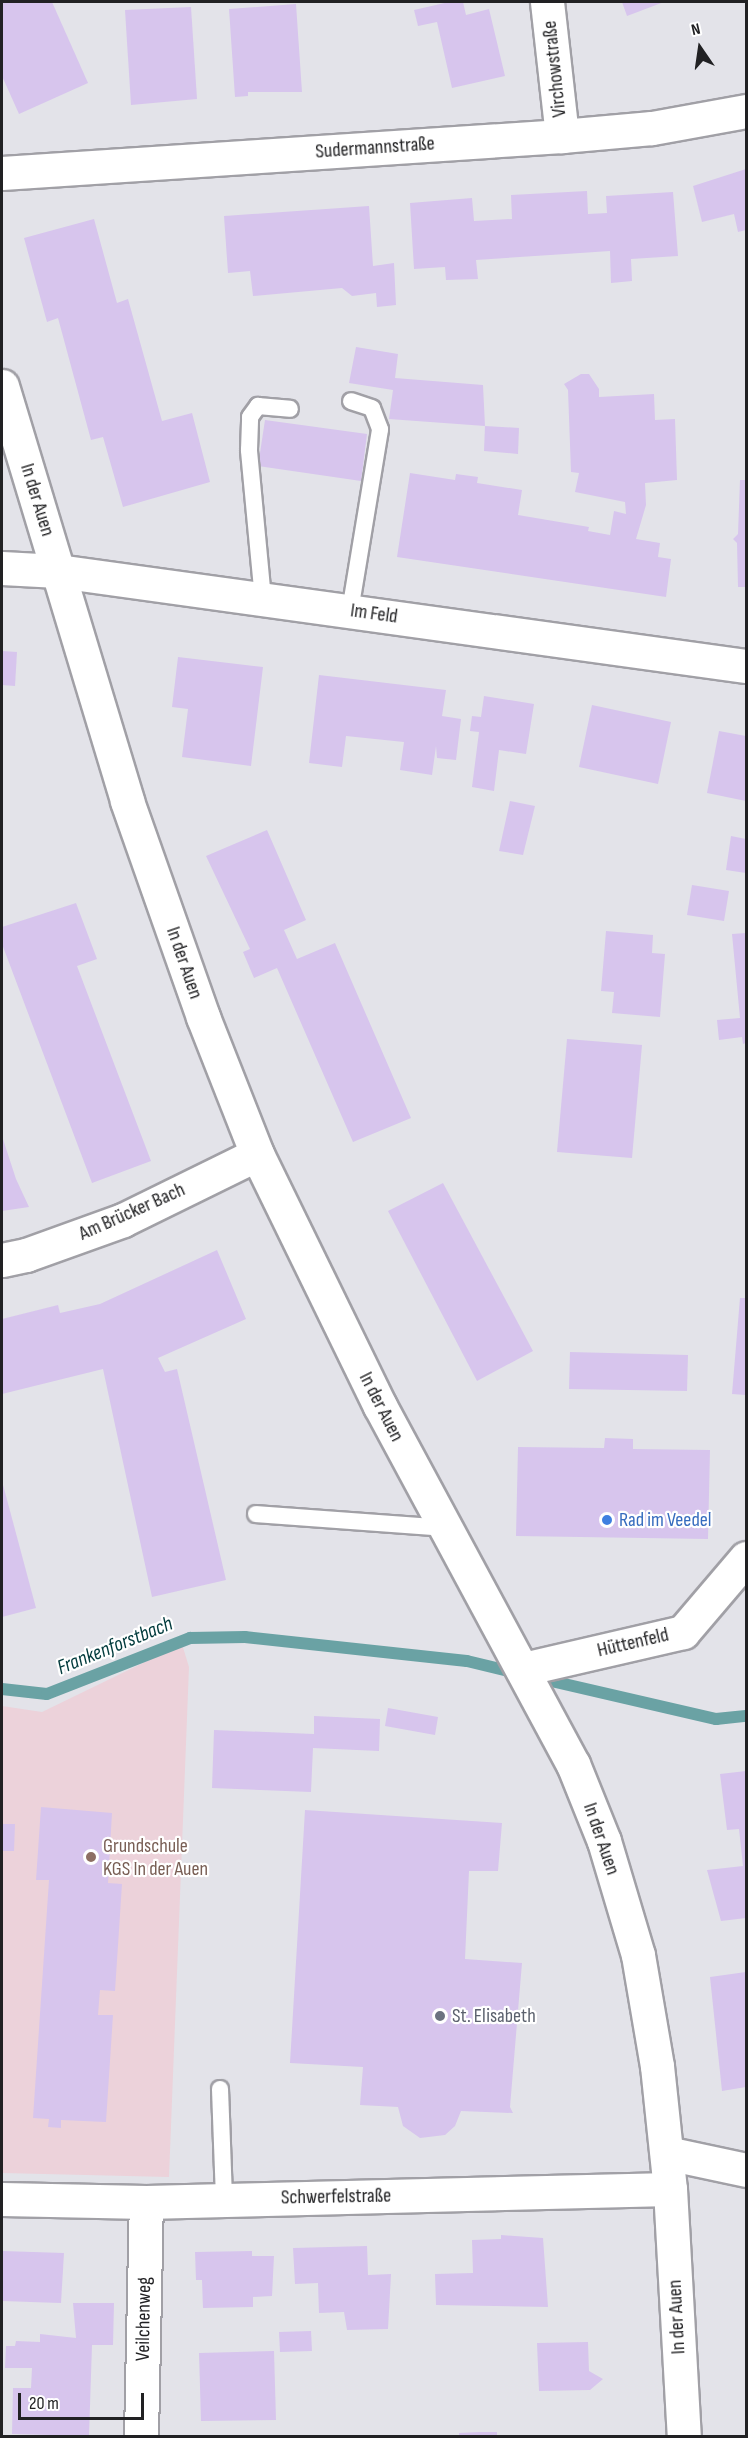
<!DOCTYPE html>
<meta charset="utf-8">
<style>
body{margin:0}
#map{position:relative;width:748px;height:2438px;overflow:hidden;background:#e3e3e9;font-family:"Sofia Sans Condensed",sans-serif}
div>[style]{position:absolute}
.education>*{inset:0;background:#ecd2da}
.stream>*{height:12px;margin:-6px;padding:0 6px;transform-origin:6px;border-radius:6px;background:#6aa2a4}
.building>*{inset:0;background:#d7c5ed}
.roads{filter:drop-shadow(2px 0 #a1a0a6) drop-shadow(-2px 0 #a1a0a6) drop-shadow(0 2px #a1a0a6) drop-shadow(0 -2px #a1a0a6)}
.service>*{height:16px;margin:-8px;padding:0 8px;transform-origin:8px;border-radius:8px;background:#fff}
.minor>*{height:33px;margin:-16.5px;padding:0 16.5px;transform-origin:16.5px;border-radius:16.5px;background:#fff}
.tertiary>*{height:33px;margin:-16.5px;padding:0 16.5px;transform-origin:16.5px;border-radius:16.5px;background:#fff}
.dots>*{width:16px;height:16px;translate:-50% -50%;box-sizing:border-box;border:3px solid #fff;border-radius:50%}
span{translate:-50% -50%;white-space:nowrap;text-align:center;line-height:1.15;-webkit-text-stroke:4.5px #fff;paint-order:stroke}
.street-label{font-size:20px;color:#212123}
.shop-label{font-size:20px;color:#366cbe}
.left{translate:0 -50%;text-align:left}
.education-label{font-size:20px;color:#785e54}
.worship-label{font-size:20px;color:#5b616d}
.water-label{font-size:21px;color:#013a3c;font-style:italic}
.frame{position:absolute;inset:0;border:3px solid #212123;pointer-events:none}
.north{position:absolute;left:670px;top:18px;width:60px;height:60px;-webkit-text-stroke:4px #fff;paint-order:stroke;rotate:347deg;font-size:16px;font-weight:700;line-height:24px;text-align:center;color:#212123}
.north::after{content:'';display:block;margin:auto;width:21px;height:27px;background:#212123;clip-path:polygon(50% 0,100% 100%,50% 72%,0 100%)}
.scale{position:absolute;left:18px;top:2393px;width:126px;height:27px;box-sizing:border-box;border:3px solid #212123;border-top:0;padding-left:8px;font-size:18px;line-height:21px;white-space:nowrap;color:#212123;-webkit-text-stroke:4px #fff;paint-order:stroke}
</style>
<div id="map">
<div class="education">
<div style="clip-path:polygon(182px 1644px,189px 1667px,169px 2177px,2px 2173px,2px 1706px,42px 1712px)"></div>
</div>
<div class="stream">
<div style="left:534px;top:1677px;width:187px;rotate:13deg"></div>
<div style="left:716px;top:1719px;width:30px;rotate:-6deg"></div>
<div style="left:2px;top:1689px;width:45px;rotate:6.3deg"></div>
<div style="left:47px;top:1694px;width:154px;rotate:-21.4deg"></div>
<div style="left:190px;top:1638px;width:55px;rotate:-1deg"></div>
<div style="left:245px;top:1637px;width:223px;rotate:6.2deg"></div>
<div style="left:467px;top:1661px;width:51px;rotate:13.5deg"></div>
</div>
<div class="building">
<div style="clip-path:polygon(2px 2px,52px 2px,88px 83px,19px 114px,2px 76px)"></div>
<div style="clip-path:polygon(449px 2px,463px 2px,466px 15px,489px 9px,505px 76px,452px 88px,437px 22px,418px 26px,414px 10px)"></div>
<div style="clip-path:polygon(622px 2px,664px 2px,627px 16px)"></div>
<div style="clip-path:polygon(296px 4px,302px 92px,248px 92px,248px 96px,235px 97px,229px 9px)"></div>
<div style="clip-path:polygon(191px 7px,197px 99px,131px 105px,125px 10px)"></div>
<div style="clip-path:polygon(746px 169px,746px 230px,738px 232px,734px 214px,702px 222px,693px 186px)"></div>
<div style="clip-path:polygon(587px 191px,588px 214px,607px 213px,606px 196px,673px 192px,678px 256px,631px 259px,632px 281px,611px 283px,610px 251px,476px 260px,478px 279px,446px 280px,445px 267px,414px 269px,410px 203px,472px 198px,474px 221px,512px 219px,511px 195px)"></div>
<div style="clip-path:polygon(369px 206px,373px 266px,394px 263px,396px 305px,377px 307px,376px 293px,352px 296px,342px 288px,253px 296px,250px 271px,228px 273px,224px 216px)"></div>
<div style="clip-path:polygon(94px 219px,117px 303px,128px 299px,162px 421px,192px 413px,210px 482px,123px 507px,103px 437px,91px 440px,58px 318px,47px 322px,24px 238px)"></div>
<div style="clip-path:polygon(356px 347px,398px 354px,395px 378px,483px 385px,485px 426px,389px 419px,393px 390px,349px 383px)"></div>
<div style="clip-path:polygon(581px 374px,589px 374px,599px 389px,599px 397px,654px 394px,655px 420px,675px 419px,677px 480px,645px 483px,646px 505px,636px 539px,660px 543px,658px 557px,671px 559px,666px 597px,397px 557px,410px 473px,455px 480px,456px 474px,478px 477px,477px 483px,522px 490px,518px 515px,589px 527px,588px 531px,610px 535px,614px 511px,626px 514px,625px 502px,575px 492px,579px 473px,571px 472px,568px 390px,564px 384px)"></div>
<div style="clip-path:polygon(265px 420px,367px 434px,361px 481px,258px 466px)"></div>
<div style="clip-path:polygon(485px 426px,519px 428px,518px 454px,484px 451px)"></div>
<div style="clip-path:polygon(740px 480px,746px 480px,746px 587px,738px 587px,737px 543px,733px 539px,738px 534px)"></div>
<div style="clip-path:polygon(2px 651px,17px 652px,15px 686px,2px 685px)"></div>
<div style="clip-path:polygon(178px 657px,263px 667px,251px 766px,182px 757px,188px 709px,172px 707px)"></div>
<div style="clip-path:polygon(319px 675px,446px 690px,442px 716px,461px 719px,456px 760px,437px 758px,436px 746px,432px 775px,400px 770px,404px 742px,346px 736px,342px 767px,309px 763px)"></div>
<div style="clip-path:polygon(484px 696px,534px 704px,526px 754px,499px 750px,494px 791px,472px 787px,479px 732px,470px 731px,472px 716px,481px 717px)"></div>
<div style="clip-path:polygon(592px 705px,671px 722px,658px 784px,579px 767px)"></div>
<div style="clip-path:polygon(719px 731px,746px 736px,746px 801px,707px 793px)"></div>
<div style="clip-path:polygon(510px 801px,535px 806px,523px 855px,499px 851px)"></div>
<div style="clip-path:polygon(267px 830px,306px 920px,284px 930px,297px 959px,335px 943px,411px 1118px,353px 1142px,277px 968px,254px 978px,243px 952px,250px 949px,206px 856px)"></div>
<div style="clip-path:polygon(731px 836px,746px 839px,746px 873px,726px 870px)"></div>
<div style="clip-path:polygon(692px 885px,729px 891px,724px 921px,687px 915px)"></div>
<div style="clip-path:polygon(76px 903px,97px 959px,77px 966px,151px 1161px,92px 1183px,2px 944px,2px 927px)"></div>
<div style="clip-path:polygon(606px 931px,653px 935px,652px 953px,665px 954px,660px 1017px,612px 1013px,614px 992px,601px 991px)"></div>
<div style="clip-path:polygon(746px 933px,746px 1043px,743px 1044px,742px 1037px,719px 1040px,717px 1020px,740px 1018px,732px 934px)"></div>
<div style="clip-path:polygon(567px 1039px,642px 1045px,632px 1158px,557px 1152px)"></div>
<div style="clip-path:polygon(2px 1136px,16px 1179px,29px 1207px,2px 1211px)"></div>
<div style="clip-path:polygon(443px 1183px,533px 1351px,477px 1381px,388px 1211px)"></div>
<div style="clip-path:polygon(217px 1250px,246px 1319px,158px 1358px,165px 1372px,177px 1369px,226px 1580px,152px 1597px,103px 1369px,2px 1394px,2px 1319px,58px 1305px,60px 1313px,100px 1304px)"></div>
<div style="clip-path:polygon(740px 1298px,746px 1298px,746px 1395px,732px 1394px)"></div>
<div style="clip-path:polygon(570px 1352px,688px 1355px,687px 1391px,569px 1389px)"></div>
<div style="clip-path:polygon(605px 1438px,633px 1439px,633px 1449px,710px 1450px,708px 1539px,516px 1536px,518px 1447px,604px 1448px)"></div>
<div style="clip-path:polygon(2px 1481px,36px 1608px,2px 1617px)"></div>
<div style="clip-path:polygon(388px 1708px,438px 1717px,435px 1735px,385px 1726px)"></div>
<div style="clip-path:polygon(314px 1716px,380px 1719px,379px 1751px,313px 1748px,311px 1792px,212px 1788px,214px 1730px,314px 1734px)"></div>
<div style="clip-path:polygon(746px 1771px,746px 1918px,721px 1921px,707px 1870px,743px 1866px,739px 1829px,727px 1830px,720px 1774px)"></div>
<div style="clip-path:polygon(41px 1807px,112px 1813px,108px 1883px,122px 1884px,115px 1991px,100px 1990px,98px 2015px,113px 2015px,106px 2122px,61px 2120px,61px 2128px,48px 2127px,49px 2119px,33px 2118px,49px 1880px,36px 1880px)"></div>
<div style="clip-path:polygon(305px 1810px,502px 1823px,498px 1871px,469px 1871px,465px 1959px,522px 1963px,510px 2107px,513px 2113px,461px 2111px,455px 2126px,445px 2135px,420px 2138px,403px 2126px,398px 2107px,360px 2105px,363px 2067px,290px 2063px)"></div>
<div style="clip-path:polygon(2px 1824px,15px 1824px,14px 1851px,2px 1851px)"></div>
<div style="clip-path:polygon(746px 1972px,746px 2087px,722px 2091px,710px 1977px)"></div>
<div style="clip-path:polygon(501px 2235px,543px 2238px,548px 2307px,436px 2305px,435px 2274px,473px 2273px,472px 2240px,501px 2239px)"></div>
<div style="clip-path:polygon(367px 2246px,368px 2275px,391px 2274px,388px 2329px,347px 2330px,344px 2312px,319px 2313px,318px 2283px,295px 2284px,293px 2248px)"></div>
<div style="clip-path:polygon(2px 2251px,64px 2253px,61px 2303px,2px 2301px)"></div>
<div style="clip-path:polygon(252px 2251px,252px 2256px,274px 2256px,272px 2296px,253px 2297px,253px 2307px,203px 2308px,202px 2280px,196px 2280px,195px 2252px)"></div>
<div style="clip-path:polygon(73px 2303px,114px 2303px,113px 2345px,92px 2345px,89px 2436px,12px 2434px,13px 2388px,31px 2388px,32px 2368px,5px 2368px,6px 2346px,15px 2346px,16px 2341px,40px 2342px,40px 2334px,76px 2338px)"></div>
<div style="clip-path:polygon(311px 2331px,312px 2351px,280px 2352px,279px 2332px)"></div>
<div style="clip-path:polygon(588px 2342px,589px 2371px,603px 2379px,590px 2390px,539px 2391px,537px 2343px)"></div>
<div style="clip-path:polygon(274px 2351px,276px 2420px,201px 2421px,199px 2353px)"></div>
<div style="clip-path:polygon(479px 2432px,497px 2432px,497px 2436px,459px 2436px,459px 2433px)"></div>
</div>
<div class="roads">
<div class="service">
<div style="left:263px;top:599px;width:150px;rotate:-95.4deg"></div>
<div style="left:249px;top:450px;width:33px;rotate:-88deg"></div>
<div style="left:250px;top:417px;width:14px;rotate:-54deg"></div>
<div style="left:258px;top:406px;width:32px;rotate:5deg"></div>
<div style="left:350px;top:611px;width:184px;rotate:-80.6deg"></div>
<div style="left:380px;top:429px;width:22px;rotate:-111deg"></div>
<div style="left:372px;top:408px;width:22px;rotate:-162deg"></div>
<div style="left:256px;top:1514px;width:190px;rotate:4.2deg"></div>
<div style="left:220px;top:2089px;width:110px;rotate:87.9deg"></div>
</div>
<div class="minor">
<div style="left:547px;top:2px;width:135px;rotate:83.6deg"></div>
<div style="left:2px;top:173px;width:561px;rotate:-3.78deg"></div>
<div style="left:562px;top:136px;width:90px;rotate:-5.1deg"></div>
<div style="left:652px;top:128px;width:96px;rotate:-10.3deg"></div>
<div style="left:2px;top:568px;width:56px;rotate:3.1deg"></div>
<div style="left:58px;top:571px;width:695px;rotate:7.86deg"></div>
<div style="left:2px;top:1260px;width:25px;rotate:-12deg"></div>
<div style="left:26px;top:1255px;width:103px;rotate:-19.8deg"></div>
<div style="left:123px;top:1220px;width:149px;rotate:-26.2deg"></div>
<div style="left:523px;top:1669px;width:164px;rotate:-13deg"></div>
<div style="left:683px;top:1632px;width:97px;rotate:-49.6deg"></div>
<div style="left:667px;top:2153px;width:81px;rotate:12.1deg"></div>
<div style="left:2px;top:2199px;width:144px;rotate:1.2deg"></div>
<div style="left:146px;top:2202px;width:524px;rotate:-1.42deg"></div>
<div style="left:141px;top:2436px;width:234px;rotate:-88.8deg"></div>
</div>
<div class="tertiary">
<div style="left:2px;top:386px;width:433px;rotate:73.2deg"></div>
<div style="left:127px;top:801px;width:229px;rotate:70.6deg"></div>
<div style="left:203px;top:1017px;width:147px;rotate:68.5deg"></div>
<div style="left:257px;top:1154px;width:280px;rotate:64deg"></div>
<div style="left:380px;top:1406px;width:407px;rotate:61.7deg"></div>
<div style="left:573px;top:1764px;width:83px;rotate:68.1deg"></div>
<div style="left:604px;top:1841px;width:119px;rotate:73.4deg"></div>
<div style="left:638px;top:1955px;width:113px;rotate:80.3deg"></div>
<div style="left:657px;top:2066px;width:124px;rotate:84deg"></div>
<div style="left:670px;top:2189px;width:247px;rotate:86.8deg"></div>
</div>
</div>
<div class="dots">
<div style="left:607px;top:1520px;background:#3f7fe0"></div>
<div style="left:91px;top:1857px;background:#8d6e63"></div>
<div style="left:440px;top:2016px;background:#6b7280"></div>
</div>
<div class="street-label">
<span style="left:555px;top:69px;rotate:-96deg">Virchowstraße</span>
<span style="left:375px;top:148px;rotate:-4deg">Sudermannstraße</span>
<span style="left:37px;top:500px;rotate:73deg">In der Auen</span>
<span style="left:374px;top:614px;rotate:8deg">Im Feld</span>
<span style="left:184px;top:963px;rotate:71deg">In der Auen</span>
<span style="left:132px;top:1212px;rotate:-24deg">Am Brücker Bach</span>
<span style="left:381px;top:1407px;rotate:63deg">In der Auen</span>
<span style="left:633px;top:1643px;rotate:-13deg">Hüttenfeld</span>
<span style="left:601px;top:1839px;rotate:71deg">In der Auen</span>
<span style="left:336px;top:2197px;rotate:-1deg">Schwerfelstraße</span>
<span style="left:677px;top:2317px;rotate:-93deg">In der Auen</span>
<span style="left:144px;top:2319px;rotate:-89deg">Veilchenweg</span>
</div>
<div class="shop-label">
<span class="left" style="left:619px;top:1520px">Rad im Veedel</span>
</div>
<div class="education-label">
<span class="left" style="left:103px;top:1858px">Grundschule<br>KGS In der Auen</span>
</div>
<div class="worship-label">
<span class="left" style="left:452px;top:2016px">St. Elisabeth</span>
</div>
<div class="water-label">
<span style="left:115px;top:1646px;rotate:-22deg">Frankenforstbach</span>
</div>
<div class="frame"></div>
<div class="north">N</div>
<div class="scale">20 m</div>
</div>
